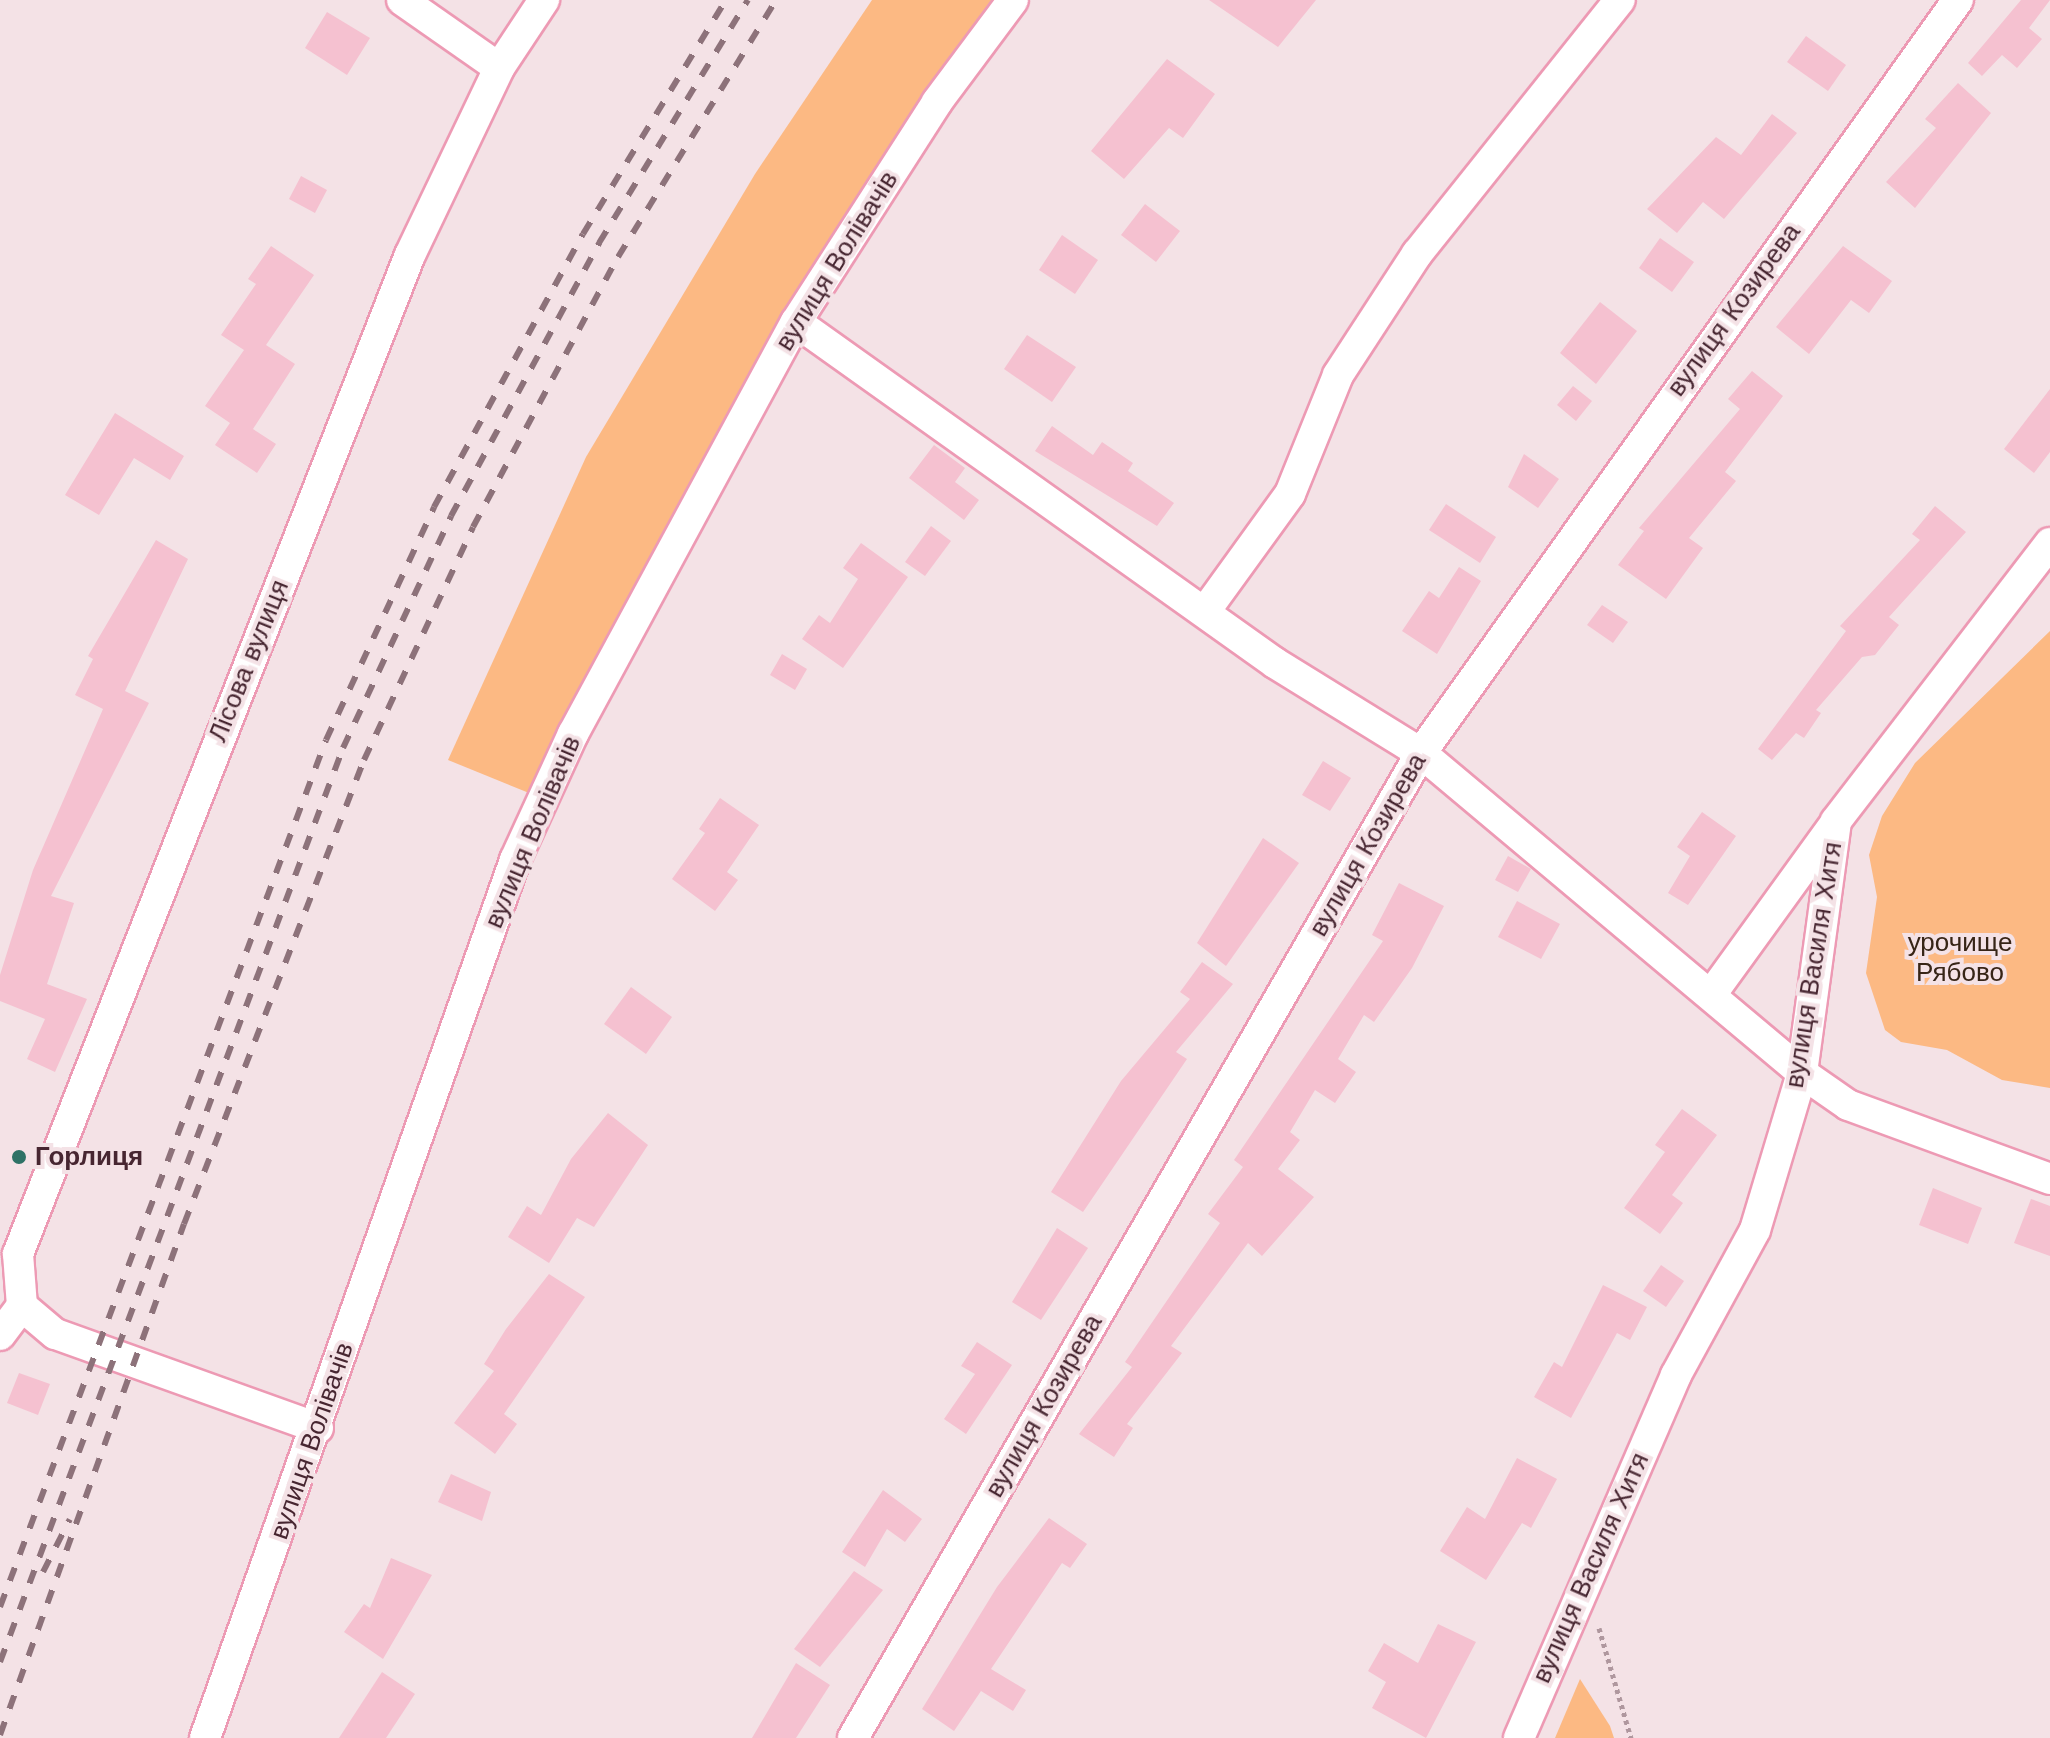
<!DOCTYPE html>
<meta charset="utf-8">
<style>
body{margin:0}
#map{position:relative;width:2050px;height:1738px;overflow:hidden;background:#f4e2e6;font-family:"Work Sans",sans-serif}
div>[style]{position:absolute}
.green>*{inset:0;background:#fcb983}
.building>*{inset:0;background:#f5c1d0}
.path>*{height:5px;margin-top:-2.5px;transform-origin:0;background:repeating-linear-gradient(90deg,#af979e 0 4px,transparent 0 8px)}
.roads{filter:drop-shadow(2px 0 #ed9ab4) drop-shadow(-2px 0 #ed9ab4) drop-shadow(0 2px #ed9ab4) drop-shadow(0 -2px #ed9ab4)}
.minor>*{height:30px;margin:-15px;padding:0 15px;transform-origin:15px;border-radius:15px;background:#fff}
.rail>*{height:6px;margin-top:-3px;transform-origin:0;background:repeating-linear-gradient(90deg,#8d727a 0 14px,transparent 0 28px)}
.dots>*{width:22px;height:22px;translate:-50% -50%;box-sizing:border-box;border:4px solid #f4e2e6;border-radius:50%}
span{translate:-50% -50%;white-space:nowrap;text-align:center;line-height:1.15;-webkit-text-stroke:8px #f4e2e6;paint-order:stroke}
.street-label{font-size:26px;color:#472631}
.park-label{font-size:26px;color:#372517}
.poi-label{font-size:26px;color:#472631;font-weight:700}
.left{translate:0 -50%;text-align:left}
</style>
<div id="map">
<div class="green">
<div style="clip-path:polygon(872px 0,1004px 0,534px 795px,448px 760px,586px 457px,755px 174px)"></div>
<div style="clip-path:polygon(2050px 631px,2050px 1088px,2002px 1080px,1947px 1050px,1901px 1042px,1885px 1030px,1866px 973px,1877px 897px,1869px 855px,1882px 816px,1915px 763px)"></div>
<div style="clip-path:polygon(1580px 1679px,1610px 1726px,1614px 1738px,1555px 1738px)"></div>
</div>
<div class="building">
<div style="clip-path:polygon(1209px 0,1316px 0,1278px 47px)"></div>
<div style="clip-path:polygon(2021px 0,2050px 0,2029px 28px,2042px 39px,2017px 68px,2002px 55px,1982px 76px,1968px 63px)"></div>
<div style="clip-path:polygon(327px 12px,370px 38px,347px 75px,305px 48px)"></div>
<div style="clip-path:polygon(1806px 36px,1846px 65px,1828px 91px,1787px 62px)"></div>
<div style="clip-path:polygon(1167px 59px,1215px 94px,1183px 138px,1169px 128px,1124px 179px,1091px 151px)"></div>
<div style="clip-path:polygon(1958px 83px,1991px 113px,1915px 208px,1886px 182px,1936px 128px,1925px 119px)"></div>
<div style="clip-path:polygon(1772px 114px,1797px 133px,1724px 219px,1703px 202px,1677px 233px,1647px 209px,1716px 137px,1741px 155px)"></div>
<div style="clip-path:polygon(301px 176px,327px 190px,315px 213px,289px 199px)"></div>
<div style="clip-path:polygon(1145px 204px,1180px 231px,1156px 262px,1121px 235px)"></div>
<div style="clip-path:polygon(1062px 235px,1098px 260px,1075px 294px,1039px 270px)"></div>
<div style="clip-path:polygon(1660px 238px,1694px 262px,1672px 292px,1639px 268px)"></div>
<div style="clip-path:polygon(271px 246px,314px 275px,266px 345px,295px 364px,253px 429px,276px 444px,257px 473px,215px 445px,230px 423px,205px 406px,244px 350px,221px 335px,256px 284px,248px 279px)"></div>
<div style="clip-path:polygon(1843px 246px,1892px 281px,1869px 313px,1851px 300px,1809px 354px,1776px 327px)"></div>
<div style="clip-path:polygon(1600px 302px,1637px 331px,1596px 384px,1560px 353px)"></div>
<div style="clip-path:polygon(1027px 335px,1076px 367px,1052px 402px,1004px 369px)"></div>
<div style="clip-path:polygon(1752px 371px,1783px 396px,1725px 472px,1736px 481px,1689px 538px,1703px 548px,1666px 599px,1618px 565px,1644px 531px,1639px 528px,1740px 409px,1728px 399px)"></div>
<div style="clip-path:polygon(1573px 386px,1592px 401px,1576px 421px,1557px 405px)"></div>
<div style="clip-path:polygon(2050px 389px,2050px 452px,2034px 473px,2004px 449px)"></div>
<div style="clip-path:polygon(115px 413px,184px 456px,170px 480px,134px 458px,99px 515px,65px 495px)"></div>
<div style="clip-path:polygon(1052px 426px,1093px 455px,1102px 442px,1133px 463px,1128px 471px,1174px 503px,1157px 526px,1035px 451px)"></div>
<div style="clip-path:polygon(934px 445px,965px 468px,955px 482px,979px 500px,964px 520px,909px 478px)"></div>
<div style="clip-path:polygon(1524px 454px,1559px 479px,1538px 508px,1508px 487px)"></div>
<div style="clip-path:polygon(1446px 504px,1496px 537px,1480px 563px,1429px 530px)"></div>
<div style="clip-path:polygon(1935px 506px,1966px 532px,1889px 617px,1899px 625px,1875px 655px,1862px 657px,1816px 710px,1821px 713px,1804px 738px,1796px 733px,1772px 760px,1758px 749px,1846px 631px,1840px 626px,1920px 540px,1912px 534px)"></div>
<div style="clip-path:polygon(931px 526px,951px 541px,925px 576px,905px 562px)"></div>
<div style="clip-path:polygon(156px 540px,188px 559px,125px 691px,149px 703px,51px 896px,74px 903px,47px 984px,87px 999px,55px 1072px,27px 1059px,45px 1019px,0 1001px,0 975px,33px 870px,103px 709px,75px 695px,93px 659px,88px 656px)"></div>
<div style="clip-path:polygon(861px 543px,908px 577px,843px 668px,802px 639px,819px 615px,830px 623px,858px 579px,843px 568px)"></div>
<div style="clip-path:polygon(1459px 567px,1481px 581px,1437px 654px,1402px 631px,1429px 591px,1439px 598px)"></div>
<div style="clip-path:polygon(1602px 605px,1628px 622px,1613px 643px,1587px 625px)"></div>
<div style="clip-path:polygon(782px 654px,807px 669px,795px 690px,770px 675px)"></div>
<div style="clip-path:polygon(1323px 761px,1351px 778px,1330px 811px,1302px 795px)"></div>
<div style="clip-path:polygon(720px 798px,759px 825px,727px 872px,738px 880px,715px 911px,672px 879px,705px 833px,699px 829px)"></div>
<div style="clip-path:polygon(1702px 812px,1736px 836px,1688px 905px,1668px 893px,1690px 856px,1677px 847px)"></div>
<div style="clip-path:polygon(1263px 838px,1299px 863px,1226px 966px,1197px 943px)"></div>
<div style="clip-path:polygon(1508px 856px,1531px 869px,1518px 892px,1495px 880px)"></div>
<div style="clip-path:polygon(1399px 883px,1444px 906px,1412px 968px,1374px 1022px,1364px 1015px,1338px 1059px,1356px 1072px,1335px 1103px,1315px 1090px,1290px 1132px,1300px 1140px,1278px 1169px,1314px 1197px,1262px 1256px,1248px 1243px,1171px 1346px,1182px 1353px,1127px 1424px,1133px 1428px,1114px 1457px,1079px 1434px,1132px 1367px,1125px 1362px,1220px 1223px,1208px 1214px,1243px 1167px,1234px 1160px,1383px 941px,1372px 935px)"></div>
<div style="clip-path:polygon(1517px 901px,1560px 924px,1541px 959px,1498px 937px)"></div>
<div style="clip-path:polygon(1202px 962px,1233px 984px,1176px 1052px,1187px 1059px,1083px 1212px,1051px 1192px,1121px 1081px,1190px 999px,1180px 992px)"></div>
<div style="clip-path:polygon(631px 987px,672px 1017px,646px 1054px,604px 1024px)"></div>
<div style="clip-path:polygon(1682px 1109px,1717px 1135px,1672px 1195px,1683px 1203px,1660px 1234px,1624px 1208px,1665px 1152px,1655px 1145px)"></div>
<div style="clip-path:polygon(608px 1113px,648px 1145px,594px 1227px,577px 1218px,549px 1263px,508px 1237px,527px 1206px,541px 1215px,571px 1159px)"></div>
<div style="clip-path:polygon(1933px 1188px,1982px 1208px,1968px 1244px,1919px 1225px)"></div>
<div style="clip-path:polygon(2031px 1199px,2050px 1206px,2050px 1256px,2014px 1243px)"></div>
<div style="clip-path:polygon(1057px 1228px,1088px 1248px,1041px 1320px,1012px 1302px)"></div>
<div style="clip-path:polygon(1661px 1265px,1684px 1281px,1666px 1307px,1643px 1291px)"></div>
<div style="clip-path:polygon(549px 1274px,585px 1297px,504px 1414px,517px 1424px,495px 1454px,454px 1423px,494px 1371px,484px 1364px,506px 1329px)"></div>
<div style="clip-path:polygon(1603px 1285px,1647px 1307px,1630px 1340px,1617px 1333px,1571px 1418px,1534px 1397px,1554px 1362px,1562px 1367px)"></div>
<div style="clip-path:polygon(977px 1342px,1012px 1365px,966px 1434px,944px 1419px,975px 1374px,961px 1366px)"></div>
<div style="clip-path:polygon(19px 1373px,50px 1384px,38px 1415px,7px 1403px)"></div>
<div style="clip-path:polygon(1517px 1458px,1557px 1479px,1531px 1528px,1522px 1523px,1486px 1580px,1440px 1551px,1467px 1507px,1485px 1519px)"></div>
<div style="clip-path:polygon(451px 1474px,491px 1492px,482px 1521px,438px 1502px)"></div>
<div style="clip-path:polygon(883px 1490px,922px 1519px,905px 1542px,887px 1529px,865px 1567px,842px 1552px)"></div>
<div style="clip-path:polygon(1049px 1518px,1087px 1544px,1070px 1568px,1062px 1563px,991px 1669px,1026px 1690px,1013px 1711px,981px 1691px,954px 1731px,922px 1709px,997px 1587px)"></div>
<div style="clip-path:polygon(391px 1558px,432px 1575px,383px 1659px,344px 1632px,364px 1604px,370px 1608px)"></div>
<div style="clip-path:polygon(854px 1571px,883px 1590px,820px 1667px,794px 1649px)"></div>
<div style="clip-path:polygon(1438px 1624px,1476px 1642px,1426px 1738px,1372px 1708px,1386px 1682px,1368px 1671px,1384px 1643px,1418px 1663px)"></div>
<div style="clip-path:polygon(796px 1663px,830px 1685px,796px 1738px,752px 1738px)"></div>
<div style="clip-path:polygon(382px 1672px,415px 1694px,386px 1738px,339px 1738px)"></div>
</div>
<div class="path">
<div style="left:1599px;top:1628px;width:115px;rotate:73.8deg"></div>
</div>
<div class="roads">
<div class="minor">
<div style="left:402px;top:0;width:118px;rotate:35deg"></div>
<div style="left:796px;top:322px;width:588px;rotate:35.45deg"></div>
<div style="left:1275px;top:663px;width:172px;rotate:31.7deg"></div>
<div style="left:1421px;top:753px;width:498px;rotate:40deg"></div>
<div style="left:1802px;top:1073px;width:56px;rotate:34.8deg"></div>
<div style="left:1848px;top:1105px;width:215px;rotate:20.1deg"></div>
<div style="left:1206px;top:610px;width:143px;rotate:-54.1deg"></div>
<div style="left:1290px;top:494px;width:128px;rotate:-68deg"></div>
<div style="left:1338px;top:375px;width:145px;rotate:-56.9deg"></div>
<div style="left:1417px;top:254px;width:325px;rotate:-51.4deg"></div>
<div style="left:1713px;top:992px;width:205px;rotate:-54.1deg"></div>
<div style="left:0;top:1335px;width:36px;rotate:-53deg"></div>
<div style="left:318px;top:1428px;width:279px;rotate:-160.3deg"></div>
<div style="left:55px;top:1334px;width:43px;rotate:-139.7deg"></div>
<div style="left:22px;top:1306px;width:52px;rotate:-94.4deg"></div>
<div style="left:18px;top:1254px;width:1073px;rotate:-68.58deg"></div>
<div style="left:410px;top:255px;width:207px;rotate:-64.5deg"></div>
<div style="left:499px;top:68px;width:82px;rotate:-56.5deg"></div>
<div style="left:205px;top:1738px;width:931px;rotate:-70.55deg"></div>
<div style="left:515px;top:860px;width:139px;rotate:-65.3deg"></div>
<div style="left:573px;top:734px;width:468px;rotate:-61.6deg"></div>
<div style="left:796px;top:322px;width:261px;rotate:-57.3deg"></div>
<div style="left:937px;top:102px;width:127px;rotate:-53.3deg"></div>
<div style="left:853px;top:1738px;width:1137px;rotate:-60.03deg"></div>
<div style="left:1421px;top:753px;width:925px;rotate:-54.51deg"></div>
<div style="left:1519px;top:1738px;width:395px;rotate:-66.6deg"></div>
<div style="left:1676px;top:1375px;width:165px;rotate:-61.4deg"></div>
<div style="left:1755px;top:1230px;width:164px;rotate:-73.3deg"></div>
<div style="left:1802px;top:1073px;width:254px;rotate:-82.3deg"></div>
<div style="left:1836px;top:821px;width:351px;rotate:-52.4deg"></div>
</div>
</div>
<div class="rail">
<div style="left:43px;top:1572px;width:59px;rotate:-63deg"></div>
<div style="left:0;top:1607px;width:926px;rotate:-69.39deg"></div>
<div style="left:326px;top:740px;width:257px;rotate:-65.1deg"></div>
<div style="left:434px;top:507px;width:311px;rotate:-61.4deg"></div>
<div style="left:583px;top:234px;width:274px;rotate:-58.6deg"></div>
<div style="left:0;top:1662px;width:976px;rotate:-69.43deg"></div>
<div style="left:343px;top:748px;width:256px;rotate:-65deg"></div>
<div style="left:451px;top:516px;width:311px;rotate:-61.5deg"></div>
<div style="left:599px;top:243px;width:285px;rotate:-58.5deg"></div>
<div style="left:0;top:1735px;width:543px;rotate:-70.2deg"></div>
<div style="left:184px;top:1224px;width:498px;rotate:-68.8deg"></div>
<div style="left:364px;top:760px;width:257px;rotate:-64.9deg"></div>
<div style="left:473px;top:527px;width:306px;rotate:-61.8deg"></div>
<div style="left:618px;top:257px;width:302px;rotate:-58.4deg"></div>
</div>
<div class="dots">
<div style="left:19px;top:1157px;background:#2e7266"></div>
</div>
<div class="street-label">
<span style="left:837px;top:261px;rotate:-58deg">вулиця Волівачів</span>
<span style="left:1734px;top:310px;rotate:-54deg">вулиця Козирева</span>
<span style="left:249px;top:661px;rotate:-68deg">Лісова вулиця</span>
<span style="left:533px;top:832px;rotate:-67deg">вулиця Волівачів</span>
<span style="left:1368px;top:845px;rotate:-60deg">вулиця Козирева</span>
<span style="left:1814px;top:965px;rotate:-81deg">вулиця Василя Хитя</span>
<span style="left:1044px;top:1406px;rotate:-60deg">вулиця Козирева</span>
<span style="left:312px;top:1441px;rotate:-71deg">вулиця Волівачів</span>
<span style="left:1591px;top:1568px;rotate:-66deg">вулиця Василя Хитя</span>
</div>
<div class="park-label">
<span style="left:1960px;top:958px">урочище<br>Рябово</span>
</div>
<div class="poi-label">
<span class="left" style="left:35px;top:1157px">Горлиця</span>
</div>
</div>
